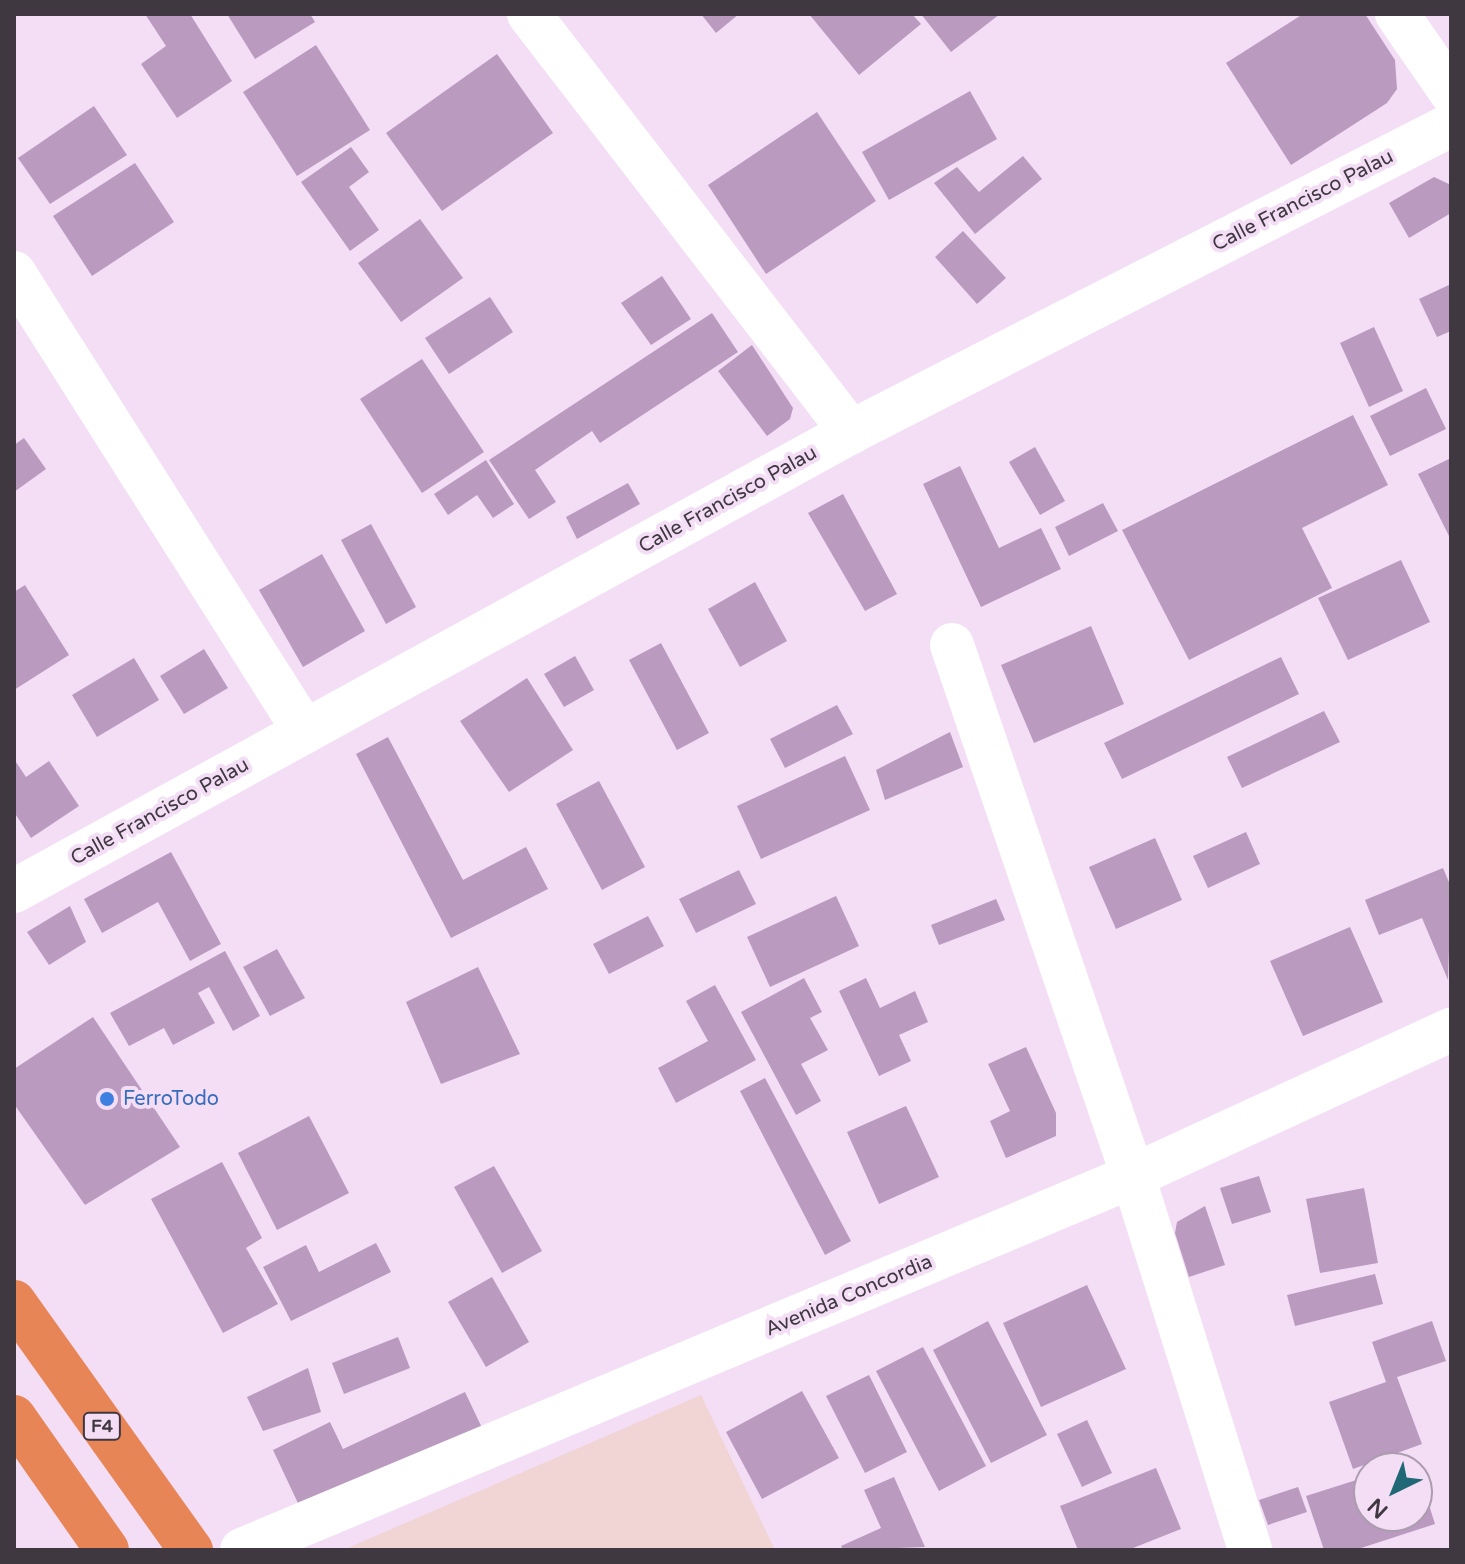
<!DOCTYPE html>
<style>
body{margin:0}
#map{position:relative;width:1465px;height:1564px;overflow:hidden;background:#f3def6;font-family:"Varela Round",sans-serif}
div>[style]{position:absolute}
.industrial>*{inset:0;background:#f0d5d4}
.building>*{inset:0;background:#bb9ac0}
.minor>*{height:44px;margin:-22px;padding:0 22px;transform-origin:22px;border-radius:22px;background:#fff}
.highway>*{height:44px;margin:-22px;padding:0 22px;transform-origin:22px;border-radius:22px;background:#e78557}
.dots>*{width:22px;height:22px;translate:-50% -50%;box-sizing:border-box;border:4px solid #f3def6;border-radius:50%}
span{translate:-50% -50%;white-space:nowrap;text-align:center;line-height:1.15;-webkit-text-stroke:8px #f3def6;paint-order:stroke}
.shield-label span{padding:2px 6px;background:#f3def6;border:2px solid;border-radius:6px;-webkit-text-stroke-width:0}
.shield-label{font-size:18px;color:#403841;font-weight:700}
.street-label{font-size:20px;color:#403841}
.shop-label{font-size:20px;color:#366cbe}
.left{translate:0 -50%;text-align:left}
.frame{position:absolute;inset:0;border:16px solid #403841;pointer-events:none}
.north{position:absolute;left:1353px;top:1452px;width:80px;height:80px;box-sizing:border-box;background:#f3def6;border:2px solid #ab9cae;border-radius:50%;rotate:223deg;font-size:22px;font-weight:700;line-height:32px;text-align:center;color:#403841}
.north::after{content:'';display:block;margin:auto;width:28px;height:36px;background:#216876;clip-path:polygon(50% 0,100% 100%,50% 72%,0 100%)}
</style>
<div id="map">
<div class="industrial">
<div style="clip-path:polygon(701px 1395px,775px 1550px,343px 1550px)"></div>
</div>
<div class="building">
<div style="clip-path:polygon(145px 14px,190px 14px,232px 81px,177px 118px,141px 64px,166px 46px)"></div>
<div style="clip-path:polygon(227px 14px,310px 14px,315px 22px,255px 59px)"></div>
<div style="clip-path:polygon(701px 14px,739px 14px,716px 33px)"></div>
<div style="clip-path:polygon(809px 14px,912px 14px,921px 24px,859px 75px)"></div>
<div style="clip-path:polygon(921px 14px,1000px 14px,951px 52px)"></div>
<div style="clip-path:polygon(1303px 14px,1365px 14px,1395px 60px,1397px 89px,1387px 103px,1291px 165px,1226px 63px)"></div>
<div style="clip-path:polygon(316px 45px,370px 130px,297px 176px,243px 92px)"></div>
<div style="clip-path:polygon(497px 54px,553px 133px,442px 211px,386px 133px)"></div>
<div style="clip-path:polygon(970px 91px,997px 139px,889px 200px,862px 152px)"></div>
<div style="clip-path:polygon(94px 106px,127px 155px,50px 204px,18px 158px)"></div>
<div style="clip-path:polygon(817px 112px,876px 201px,766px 274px,708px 185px)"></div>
<div style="clip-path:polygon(351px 147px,369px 172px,349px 187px,379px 230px,350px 251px,301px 182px)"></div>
<div style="clip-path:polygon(1023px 156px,1042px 179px,975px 234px,934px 183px,957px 167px,979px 192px)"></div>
<div style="clip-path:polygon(135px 163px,174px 222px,92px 276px,53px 216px)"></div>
<div style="clip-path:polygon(1434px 177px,1451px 185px,1451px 213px,1409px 238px,1389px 203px)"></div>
<div style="clip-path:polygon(420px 219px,463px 278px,401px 322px,358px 263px)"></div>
<div style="clip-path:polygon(963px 231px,1006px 278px,977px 304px,935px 257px)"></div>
<div style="clip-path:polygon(662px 276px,691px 319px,651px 345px,621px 303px)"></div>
<div style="clip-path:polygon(1451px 284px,1451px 331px,1437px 337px,1419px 299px)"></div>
<div style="clip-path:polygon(490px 297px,513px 332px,449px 374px,425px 338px)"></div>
<div style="clip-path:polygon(712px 313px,738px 352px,600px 443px,592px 431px,535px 470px,556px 502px,529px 519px,489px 460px)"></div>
<div style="clip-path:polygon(1374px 327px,1403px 391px,1369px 407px,1340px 343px)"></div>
<div style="clip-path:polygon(752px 345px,793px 408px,790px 419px,767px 436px,718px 371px)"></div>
<div style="clip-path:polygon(422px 359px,484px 452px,422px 493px,360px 399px)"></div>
<div style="clip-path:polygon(1426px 388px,1446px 429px,1390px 456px,1370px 416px)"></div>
<div style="clip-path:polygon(1353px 415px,1388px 485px,1302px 528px,1332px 588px,1189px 660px,1122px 530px)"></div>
<div style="clip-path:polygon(24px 438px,46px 469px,14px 492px,14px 445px)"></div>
<div style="clip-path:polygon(1035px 447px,1065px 501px,1040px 515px,1009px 462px)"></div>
<div style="clip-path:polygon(1451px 458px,1451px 540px,1418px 474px)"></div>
<div style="clip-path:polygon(486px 460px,514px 504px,493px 518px,477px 495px,448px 515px,434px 494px)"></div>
<div style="clip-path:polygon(960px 466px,999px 548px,1041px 528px,1061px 569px,981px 607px,923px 484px)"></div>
<div style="clip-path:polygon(628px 483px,640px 504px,577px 539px,566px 517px)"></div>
<div style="clip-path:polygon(843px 494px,897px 594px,865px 611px,808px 513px)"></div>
<div style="clip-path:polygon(1103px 503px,1118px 531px,1069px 556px,1055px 527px)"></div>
<div style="clip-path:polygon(371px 524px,416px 607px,386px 624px,341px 540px)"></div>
<div style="clip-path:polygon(322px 554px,365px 631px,303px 667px,259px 590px)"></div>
<div style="clip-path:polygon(1401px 560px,1430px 622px,1348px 660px,1318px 598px)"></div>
<div style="clip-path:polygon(755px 582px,787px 641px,740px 667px,708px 609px)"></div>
<div style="clip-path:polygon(25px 585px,69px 655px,14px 690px,14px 592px)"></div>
<div style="clip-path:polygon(1091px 626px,1124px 704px,1034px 743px,1001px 665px)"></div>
<div style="clip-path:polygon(661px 643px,709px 733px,677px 750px,629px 660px)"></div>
<div style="clip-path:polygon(204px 649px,228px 688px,184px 714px,160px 676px)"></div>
<div style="clip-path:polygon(575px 656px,594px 690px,564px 707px,544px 674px)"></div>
<div style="clip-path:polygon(1281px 657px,1299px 694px,1122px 779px,1104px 743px)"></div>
<div style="clip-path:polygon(134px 658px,159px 700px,97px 737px,72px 695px)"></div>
<div style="clip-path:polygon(527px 678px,573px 750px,509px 792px,460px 721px)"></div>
<div style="clip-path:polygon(837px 705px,853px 734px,785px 768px,770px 739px)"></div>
<div style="clip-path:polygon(1324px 711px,1340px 742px,1242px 788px,1227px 757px)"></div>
<div style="clip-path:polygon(950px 732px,963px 767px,885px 800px,876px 770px)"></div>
<div style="clip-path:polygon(388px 737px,463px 880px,526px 847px,548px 889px,451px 938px,356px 754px)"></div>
<div style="clip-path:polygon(845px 756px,870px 810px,761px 859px,737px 806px)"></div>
<div style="clip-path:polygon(14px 759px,26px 777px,49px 761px,79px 806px,31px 838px,14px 812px)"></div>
<div style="clip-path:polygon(599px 781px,645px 867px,602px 890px,556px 804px)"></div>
<div style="clip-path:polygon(1246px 832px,1260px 864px,1208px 888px,1193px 856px)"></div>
<div style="clip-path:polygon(1155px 838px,1182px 900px,1116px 929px,1089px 867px)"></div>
<div style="clip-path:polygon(171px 852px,221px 944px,190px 961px,158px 902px,102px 933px,84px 899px)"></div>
<div style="clip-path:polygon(1443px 868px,1451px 887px,1448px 980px,1422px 918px,1379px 935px,1365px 900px)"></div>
<div style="clip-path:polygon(739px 870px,756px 904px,696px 933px,679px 899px)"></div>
<div style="clip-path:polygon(836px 896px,859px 946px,770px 987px,747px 937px)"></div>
<div style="clip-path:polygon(996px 899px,1005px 920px,939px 945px,931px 925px)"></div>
<div style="clip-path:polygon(70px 906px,86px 942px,49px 965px,27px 932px)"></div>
<div style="clip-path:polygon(648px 916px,664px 946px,609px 974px,593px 944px)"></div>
<div style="clip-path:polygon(1350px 927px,1383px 1002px,1303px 1036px,1270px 961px)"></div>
<div style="clip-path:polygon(277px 949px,305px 998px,270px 1016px,243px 967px)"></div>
<div style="clip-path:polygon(225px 951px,260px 1016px,233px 1031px,209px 987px,198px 993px,215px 1023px,173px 1045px,164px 1028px,129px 1046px,110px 1013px)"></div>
<div style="clip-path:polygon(478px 967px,520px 1054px,441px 1084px,406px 1002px)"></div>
<div style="clip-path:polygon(804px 978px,822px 1012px,810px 1018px,828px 1050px,801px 1064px,821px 1101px,796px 1115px,741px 1012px)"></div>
<div style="clip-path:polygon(866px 978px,880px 1008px,915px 991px,928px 1022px,899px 1035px,911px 1061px,879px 1076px,839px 991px)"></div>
<div style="clip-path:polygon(715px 985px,756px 1060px,676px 1103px,658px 1068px,708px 1041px,686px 1001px)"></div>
<div style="clip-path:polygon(93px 1017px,180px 1147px,85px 1205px,14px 1104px,14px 1069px)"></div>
<div style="clip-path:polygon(1026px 1047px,1056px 1113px,1056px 1136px,1006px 1158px,990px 1121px,1010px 1111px,988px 1064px)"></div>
<div style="clip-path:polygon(765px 1078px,851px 1241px,825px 1255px,740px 1091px)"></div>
<div style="clip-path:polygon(906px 1106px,939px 1177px,879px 1204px,847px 1132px)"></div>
<div style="clip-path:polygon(309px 1116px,349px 1193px,277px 1230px,238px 1153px)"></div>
<div style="clip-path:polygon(222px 1162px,262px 1238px,246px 1248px,278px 1304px,223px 1333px,151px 1199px)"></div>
<div style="clip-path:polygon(494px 1166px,542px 1251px,502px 1273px,454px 1187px)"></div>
<div style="clip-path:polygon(1259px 1176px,1271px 1212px,1232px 1224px,1220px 1188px)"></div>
<div style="clip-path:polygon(1364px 1188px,1378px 1263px,1320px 1273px,1306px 1199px)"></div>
<div style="clip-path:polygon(1205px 1206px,1225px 1265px,1189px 1277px,1175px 1233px,1177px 1222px)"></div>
<div style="clip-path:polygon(376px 1243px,391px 1272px,291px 1321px,263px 1267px,306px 1245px,319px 1272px)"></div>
<div style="clip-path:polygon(1375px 1274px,1383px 1304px,1295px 1326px,1287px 1295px)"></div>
<div style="clip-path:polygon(492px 1277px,529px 1342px,486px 1367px,448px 1302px)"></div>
<div style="clip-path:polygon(1087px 1285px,1126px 1369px,1041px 1407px,1003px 1323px)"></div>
<div style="clip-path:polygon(988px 1321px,1047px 1435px,991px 1463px,933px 1350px)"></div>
<div style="clip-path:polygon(1432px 1321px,1446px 1361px,1397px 1377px,1422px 1444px,1353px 1469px,1329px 1402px,1386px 1382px,1372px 1342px)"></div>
<div style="clip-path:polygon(398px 1337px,410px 1368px,344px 1394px,332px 1363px)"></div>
<div style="clip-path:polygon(923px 1347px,986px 1466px,939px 1491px,876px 1371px)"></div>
<div style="clip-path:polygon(308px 1368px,321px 1412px,263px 1431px,247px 1397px)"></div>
<div style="clip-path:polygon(869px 1375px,907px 1452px,865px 1473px,826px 1396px)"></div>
<div style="clip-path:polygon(802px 1391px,839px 1458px,762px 1499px,726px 1432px)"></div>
<div style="clip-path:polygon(465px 1392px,484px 1432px,304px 1516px,273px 1450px,330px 1422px,343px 1449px)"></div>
<div style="clip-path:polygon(1087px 1420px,1112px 1473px,1082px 1487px,1057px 1434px)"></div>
<div style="clip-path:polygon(1156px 1468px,1181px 1529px,1128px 1550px,1078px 1550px,1060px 1506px)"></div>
<div style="clip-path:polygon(1418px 1470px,1435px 1524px,1355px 1550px,1324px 1550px,1306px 1496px,1369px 1476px,1369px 1516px,1417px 1516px)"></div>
<div style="clip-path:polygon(894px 1477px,925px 1547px,843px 1550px,841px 1546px,881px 1528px,864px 1490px)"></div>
<div style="clip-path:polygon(1298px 1487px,1307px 1512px,1268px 1525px,1259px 1500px)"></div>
</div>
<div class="minor">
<div style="left:529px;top:14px;width:528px;rotate:52.39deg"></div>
<div style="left:1397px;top:14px;width:95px;rotate:55.3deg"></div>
<div style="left:14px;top:273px;width:543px;rotate:57.63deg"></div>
<div style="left:952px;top:645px;width:561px;rotate:71.18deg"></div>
<div style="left:1133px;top:1176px;width:392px;rotate:72.6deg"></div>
<div style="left:14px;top:891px;width:955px;rotate:-28.74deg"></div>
<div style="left:851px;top:432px;width:674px;rotate:-27.1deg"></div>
<div style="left:242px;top:1550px;width:966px;rotate:-22.77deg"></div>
<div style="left:1133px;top:1176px;width:350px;rotate:-24.7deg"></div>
</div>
<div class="highway">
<div style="left:14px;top:1302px;width:305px;rotate:54.5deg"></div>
<div style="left:14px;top:1417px;width:162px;rotate:55deg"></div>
</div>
<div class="dots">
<div style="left:107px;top:1099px;background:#3f7fe0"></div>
</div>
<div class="shield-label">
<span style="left:102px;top:1426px">F4</span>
</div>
<div class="street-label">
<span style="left:1303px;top:201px;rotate:-27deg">Calle Francisco Palau</span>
<span style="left:728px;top:500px;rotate:-29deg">Calle Francisco Palau</span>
<span style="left:160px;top:812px;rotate:-29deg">Calle Francisco Palau</span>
<span style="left:849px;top:1296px;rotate:-23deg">Avenida Concordia</span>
</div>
<div class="shop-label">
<span class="left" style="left:123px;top:1099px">FerroTodo</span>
</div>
<div class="frame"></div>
<div class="north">N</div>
</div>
